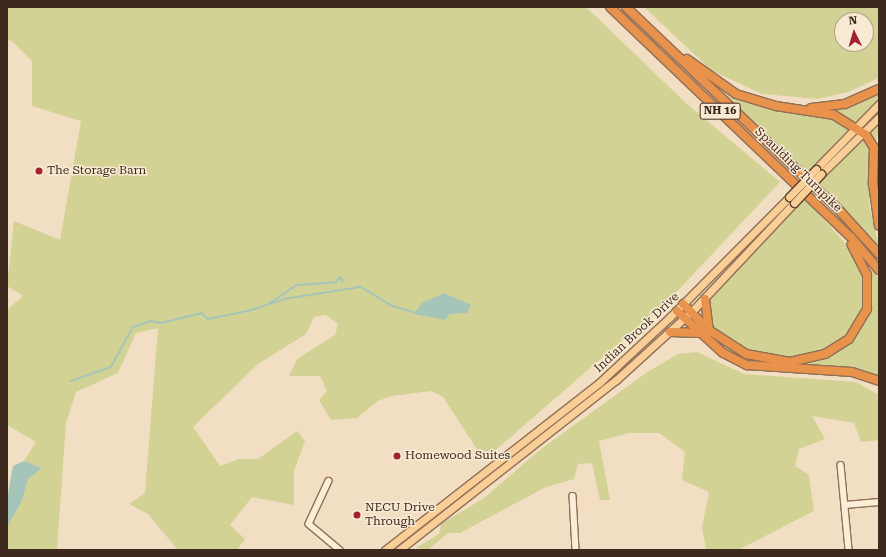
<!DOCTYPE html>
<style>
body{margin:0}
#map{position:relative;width:886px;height:557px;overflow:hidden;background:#f2dfc3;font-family:"Roboto Serif",serif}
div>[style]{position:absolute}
.green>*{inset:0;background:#d2d295}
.water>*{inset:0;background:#a5c5b8}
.stream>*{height:1.5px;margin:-0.75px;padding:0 0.75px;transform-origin:0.75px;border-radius:0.75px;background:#a5c5b8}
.roads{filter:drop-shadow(1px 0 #8f6f57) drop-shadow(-1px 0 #8f6f57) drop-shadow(0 1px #8f6f57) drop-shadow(0 -1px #8f6f57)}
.minor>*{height:5.5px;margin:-2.75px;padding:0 2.75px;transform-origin:2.75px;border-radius:2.75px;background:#fcedd7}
.major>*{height:7px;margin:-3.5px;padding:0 3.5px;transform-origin:3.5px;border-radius:3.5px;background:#f9cf97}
.highway>*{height:8px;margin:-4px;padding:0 4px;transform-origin:4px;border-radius:4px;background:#e9924c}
.bridges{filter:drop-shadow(1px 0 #5c3d2c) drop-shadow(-1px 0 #5c3d2c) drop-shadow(0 1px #5c3d2c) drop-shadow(0 -1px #5c3d2c)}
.major-bridge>*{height:7px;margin:-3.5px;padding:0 3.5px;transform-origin:3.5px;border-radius:3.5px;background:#f9cf97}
.dots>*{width:11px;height:11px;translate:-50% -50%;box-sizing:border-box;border:2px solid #f9ead3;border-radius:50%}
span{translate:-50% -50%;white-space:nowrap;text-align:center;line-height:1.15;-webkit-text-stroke:3px #f9ead3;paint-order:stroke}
.shield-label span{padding:1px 3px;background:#f9ead3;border:1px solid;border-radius:3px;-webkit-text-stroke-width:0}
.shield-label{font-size:11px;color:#3d291d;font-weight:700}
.street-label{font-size:12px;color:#3d291d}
.poi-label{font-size:12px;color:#3d291d}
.left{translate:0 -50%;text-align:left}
.frame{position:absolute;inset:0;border:8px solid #3d291d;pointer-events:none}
.north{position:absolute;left:834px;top:12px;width:40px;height:40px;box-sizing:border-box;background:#f9ead3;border:1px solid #ae9d8a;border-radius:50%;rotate:355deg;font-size:11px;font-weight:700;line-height:16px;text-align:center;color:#3d291d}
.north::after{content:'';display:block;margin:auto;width:14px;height:18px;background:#a42131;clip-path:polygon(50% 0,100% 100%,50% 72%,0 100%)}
</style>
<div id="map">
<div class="green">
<div style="clip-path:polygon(7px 7px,586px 7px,687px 104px,780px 182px,671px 298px,484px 460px,443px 397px,431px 391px,392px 396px,378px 401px,357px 418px,331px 420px,319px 400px,327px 391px,320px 376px,289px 376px,297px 359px,335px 335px,338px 324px,326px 315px,314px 317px,306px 334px,258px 364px,193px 427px,220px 466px,239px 459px,258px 459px,297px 431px,305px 441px,294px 471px,294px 505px,252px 497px,230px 525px,245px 539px,237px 550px,178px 550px,148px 514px,129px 504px,145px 493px,158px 328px,136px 333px,118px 373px,76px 392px,66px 423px,57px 550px,7px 550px,7px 527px,22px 501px,28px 479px,42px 468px,24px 461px,36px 442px,7px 425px,7px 310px,23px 296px,7px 286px,14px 221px,60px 240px,81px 121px,32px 106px,32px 61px,12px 41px,7px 40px)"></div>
<div style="clip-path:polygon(evenodd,644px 7px,879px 7px,879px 78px,848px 92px,817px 99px,762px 94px,711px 70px,644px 7px,842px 20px,866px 20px,866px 44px,842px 44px,842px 20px)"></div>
<div style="clip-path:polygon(719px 87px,830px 117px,849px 128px,807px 173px)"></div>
<div style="clip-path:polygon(879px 93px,879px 98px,856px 122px,826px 110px)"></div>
<div style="clip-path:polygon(879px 120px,879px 129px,876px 141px,869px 131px)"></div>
<div style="clip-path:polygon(862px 137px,870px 151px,869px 204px,879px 246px,819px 183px)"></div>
<div style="clip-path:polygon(804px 198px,856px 255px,864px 273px,865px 307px,852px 332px,831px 348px,790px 358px,748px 351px,722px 335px,713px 325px,707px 313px,709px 300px)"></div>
<div style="clip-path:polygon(870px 267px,879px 279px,879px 380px,752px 362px,729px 353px,709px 336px,735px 352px,758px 360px,808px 361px,861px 327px,871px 293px)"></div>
<div style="clip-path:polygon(697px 352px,744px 374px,856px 382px,879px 395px,879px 440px,861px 442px,854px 423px,812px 416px,825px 439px,799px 449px,795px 466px,809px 475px,814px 511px,738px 550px,706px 550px,702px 527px,709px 492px,682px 480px,685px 452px,659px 433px,630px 433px,599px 441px,610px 500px,600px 500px,592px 463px,578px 464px,574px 479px,546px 487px,460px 533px,448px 533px,428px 550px,416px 548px,439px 534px,441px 524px,484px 498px,541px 449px,646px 373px,678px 354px)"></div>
</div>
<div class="water">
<div style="clip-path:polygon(444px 293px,471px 305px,467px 313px,450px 314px,445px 320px,414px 314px,422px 303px)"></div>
<div style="clip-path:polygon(24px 461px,42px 468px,28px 479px,22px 501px,7px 527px,7px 499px,13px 466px)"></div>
</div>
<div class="stream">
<div style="left:270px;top:303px;width:32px;rotate:-34deg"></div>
<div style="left:297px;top:285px;width:39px;rotate:-4deg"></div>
<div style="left:336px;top:282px;width:6px;rotate:-51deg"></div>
<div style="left:340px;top:277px;width:5px;rotate:53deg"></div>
<div style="left:71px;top:381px;width:42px;rotate:-19.3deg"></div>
<div style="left:111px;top:367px;width:46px;rotate:-61.2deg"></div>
<div style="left:133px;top:327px;width:18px;rotate:-19deg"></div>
<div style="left:150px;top:321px;width:11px;rotate:10deg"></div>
<div style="left:161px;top:323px;width:42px;rotate:-13.7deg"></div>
<div style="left:202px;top:313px;width:8px;rotate:45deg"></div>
<div style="left:208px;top:319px;width:41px;rotate:-11.3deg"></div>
<div style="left:248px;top:311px;width:38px;rotate:-18deg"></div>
<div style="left:284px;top:299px;width:78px;rotate:-8.9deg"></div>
<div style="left:361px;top:287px;width:37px;rotate:31deg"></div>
<div style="left:393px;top:306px;width:22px;rotate:16deg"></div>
</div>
<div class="roads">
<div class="minor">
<div style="left:841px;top:465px;width:85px;rotate:84.6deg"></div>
<div style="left:329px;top:481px;width:47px;rotate:114.9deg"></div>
<div style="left:309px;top:524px;width:40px;rotate:40deg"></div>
<div style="left:573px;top:496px;width:54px;rotate:86.8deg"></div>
<div style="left:845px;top:505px;width:34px;rotate:-5deg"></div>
</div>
<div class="major">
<div style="left:816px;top:169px;width:91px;rotate:-45.9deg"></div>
<div style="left:821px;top:174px;width:81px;rotate:-44.5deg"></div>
<div style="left:385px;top:550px;width:273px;rotate:-38deg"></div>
<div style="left:600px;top:382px;width:96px;rotate:-42.9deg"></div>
<div style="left:670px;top:317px;width:169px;rotate:-45.2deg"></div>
<div style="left:399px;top:550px;width:276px;rotate:-38.1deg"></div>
<div style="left:616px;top:380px;width:107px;rotate:-42.3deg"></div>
<div style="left:695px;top:308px;width:144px;rotate:-46.7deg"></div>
</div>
<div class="highway">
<div style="left:610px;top:7px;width:333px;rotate:43.7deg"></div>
<div style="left:851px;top:237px;width:43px;rotate:49.7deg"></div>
<div style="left:626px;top:7px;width:293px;rotate:43.6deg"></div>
<div style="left:838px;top:209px;width:61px;rotate:47.7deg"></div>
<div style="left:687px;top:59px;width:60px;rotate:35.5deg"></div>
<div style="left:736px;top:94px;width:42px;rotate:16.7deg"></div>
<div style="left:776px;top:106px;width:59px;rotate:8.8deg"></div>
<div style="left:834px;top:115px;width:38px;rotate:32deg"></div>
<div style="left:866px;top:135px;width:15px;rotate:58deg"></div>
<div style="left:874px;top:148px;width:36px;rotate:92deg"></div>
<div style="left:873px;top:184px;width:42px;rotate:81.9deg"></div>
<div style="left:811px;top:108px;width:34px;rotate:-7deg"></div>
<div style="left:845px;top:104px;width:37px;rotate:-24deg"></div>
<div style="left:705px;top:299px;width:31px;rotate:83deg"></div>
<div style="left:683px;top:304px;width:37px;rotate:45deg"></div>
<div style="left:709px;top:330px;width:44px;rotate:33deg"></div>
<div style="left:746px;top:354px;width:45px;rotate:10.3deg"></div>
<div style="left:790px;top:362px;width:36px;rotate:-13deg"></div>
<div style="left:825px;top:354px;width:28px;rotate:-32deg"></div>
<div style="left:849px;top:339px;width:35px;rotate:-59deg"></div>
<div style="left:867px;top:309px;width:34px;rotate:-90deg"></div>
<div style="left:867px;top:275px;width:34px;rotate:-117deg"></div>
<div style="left:677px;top:311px;width:62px;rotate:42.4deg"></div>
<div style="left:723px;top:353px;width:27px;rotate:27deg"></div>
<div style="left:747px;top:365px;width:105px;rotate:3.8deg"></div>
<div style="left:852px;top:372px;width:28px;rotate:18deg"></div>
<div style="left:670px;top:332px;width:30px;rotate:2deg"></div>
</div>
</div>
<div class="bridges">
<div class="major-bridge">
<div style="left:789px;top:197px;width:39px;rotate:-46deg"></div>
<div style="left:794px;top:203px;width:40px;rotate:-47deg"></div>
</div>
</div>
<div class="dots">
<div style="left:39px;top:171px;background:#a42131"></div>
<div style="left:397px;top:456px;background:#a42131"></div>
<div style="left:357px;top:515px;background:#a42131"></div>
</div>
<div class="shield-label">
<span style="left:720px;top:111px">NH 16</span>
</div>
<div class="street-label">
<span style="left:798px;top:170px;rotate:44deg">Spaulding Turnpike</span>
<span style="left:637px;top:333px;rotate:-43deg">Indian Brook Drive</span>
</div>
<div class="poi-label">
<span class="left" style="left:47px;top:171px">The Storage Barn</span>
<span class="left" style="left:405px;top:456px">Homewood Suites</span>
<span class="left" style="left:365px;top:515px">NECU Drive<br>Through</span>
</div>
<div class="frame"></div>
<div class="north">N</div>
</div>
